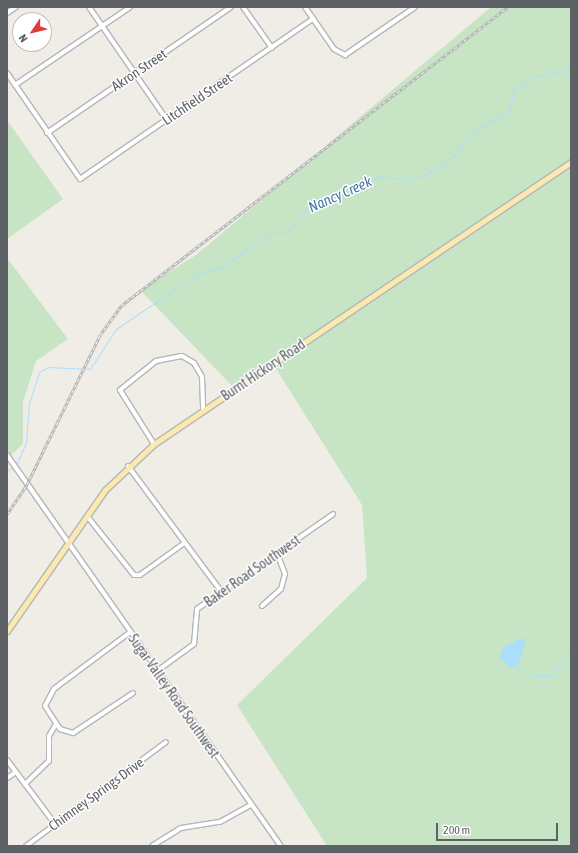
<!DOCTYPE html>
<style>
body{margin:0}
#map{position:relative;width:578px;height:853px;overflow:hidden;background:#efede6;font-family:"Asap Condensed",sans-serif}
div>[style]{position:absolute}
.green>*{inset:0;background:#c7e5c4}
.water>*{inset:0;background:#abdefb}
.stream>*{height:1px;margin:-0.5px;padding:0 0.5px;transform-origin:0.5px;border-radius:0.5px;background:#abdefb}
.roads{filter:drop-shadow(1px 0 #b3b7ba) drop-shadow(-1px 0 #b3b7ba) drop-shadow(0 1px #b3b7ba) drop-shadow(0 -1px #b3b7ba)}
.minor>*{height:4px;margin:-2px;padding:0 2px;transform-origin:2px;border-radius:2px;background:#fff}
.major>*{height:5px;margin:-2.5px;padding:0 2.5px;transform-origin:2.5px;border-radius:2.5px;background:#fbe9b0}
.rail>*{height:2.5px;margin-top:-1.25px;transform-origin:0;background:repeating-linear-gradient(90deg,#fff 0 3px,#b4b5b6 0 6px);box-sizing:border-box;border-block:1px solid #b4b5b6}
span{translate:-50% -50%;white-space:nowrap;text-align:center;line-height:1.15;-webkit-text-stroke:3px #fff;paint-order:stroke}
.street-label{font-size:14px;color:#5e6266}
.water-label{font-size:15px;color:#457ba4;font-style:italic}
.frame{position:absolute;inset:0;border:8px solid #5e6266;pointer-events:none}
.north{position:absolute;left:12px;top:12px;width:40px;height:40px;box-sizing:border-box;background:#fff;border:1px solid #bfc0c2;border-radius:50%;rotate:235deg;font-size:11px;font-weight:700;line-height:16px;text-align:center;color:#5e6266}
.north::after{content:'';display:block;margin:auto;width:14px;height:18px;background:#e13b3b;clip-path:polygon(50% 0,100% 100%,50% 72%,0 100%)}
.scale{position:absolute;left:436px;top:823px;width:122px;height:18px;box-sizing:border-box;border:2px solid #5e6266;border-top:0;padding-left:5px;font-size:12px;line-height:14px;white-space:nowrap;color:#5e6266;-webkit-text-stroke:3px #fff;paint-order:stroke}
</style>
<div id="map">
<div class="green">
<div style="clip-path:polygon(491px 7px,571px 7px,571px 846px,327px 846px,237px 705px,367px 578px,362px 505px,273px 364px,235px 389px,140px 290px,196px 255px)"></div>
<div style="clip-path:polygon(9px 123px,63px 199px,7px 239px,7px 125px)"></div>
<div style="clip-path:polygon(7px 258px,68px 339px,36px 361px,23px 402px,23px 444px,11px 455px,7px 449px)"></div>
</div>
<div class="water">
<div style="clip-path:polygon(522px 638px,526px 640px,518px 666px,510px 668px,500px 658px,501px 653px,504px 647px)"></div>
</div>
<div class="stream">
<div style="left:16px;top:466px;width:25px;rotate:-67deg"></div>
<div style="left:26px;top:443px;width:40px;rotate:-85.7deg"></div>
<div style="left:29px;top:403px;width:33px;rotate:-72deg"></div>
<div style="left:39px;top:372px;width:10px;rotate:-29deg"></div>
<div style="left:48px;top:367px;width:42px;rotate:2.7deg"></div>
<div style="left:90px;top:369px;width:48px;rotate:-57deg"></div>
<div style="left:116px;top:329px;width:100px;rotate:-34deg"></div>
<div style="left:199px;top:273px;width:25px;rotate:-14deg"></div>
<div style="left:223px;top:267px;width:57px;rotate:-36.5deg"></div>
<div style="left:269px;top:233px;width:17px"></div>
<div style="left:286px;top:233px;width:33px;rotate:-50deg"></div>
<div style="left:307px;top:208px;width:33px;rotate:-18deg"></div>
<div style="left:338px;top:198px;width:47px;rotate:-28.2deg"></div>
<div style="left:379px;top:176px;width:28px;rotate:6deg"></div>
<div style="left:407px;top:179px;width:17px;rotate:-13deg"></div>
<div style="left:424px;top:175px;width:36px;rotate:-32deg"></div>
<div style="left:454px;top:156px;width:25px;rotate:-56deg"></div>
<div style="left:468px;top:135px;width:48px;rotate:-30.3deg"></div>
<div style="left:509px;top:111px;width:23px;rotate:-77deg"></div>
<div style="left:514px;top:89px;width:24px;rotate:-30deg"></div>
<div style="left:535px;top:77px;width:29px;rotate:-12deg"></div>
<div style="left:563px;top:71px;width:11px;rotate:-45deg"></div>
<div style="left:7px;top:471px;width:7px;rotate:-34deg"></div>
<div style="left:515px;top:668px;width:22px;rotate:21deg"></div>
<div style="left:536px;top:676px;width:16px"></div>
<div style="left:552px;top:676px;width:34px;rotate:-56deg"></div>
</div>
<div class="roads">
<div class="minor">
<div style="left:89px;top:7px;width:137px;rotate:55.4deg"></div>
<div style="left:243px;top:7px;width:50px;rotate:54.7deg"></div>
<div style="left:305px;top:7px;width:51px;rotate:55.4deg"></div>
<div style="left:334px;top:49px;width:13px;rotate:29deg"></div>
<div style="left:345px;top:55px;width:85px;rotate:-34.4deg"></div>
<div style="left:7px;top:13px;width:11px;rotate:-34deg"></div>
<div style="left:7px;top:73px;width:129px;rotate:55.4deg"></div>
<div style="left:80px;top:179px;width:283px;rotate:-34.5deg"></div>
<div style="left:15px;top:85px;width:139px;rotate:-34.1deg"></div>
<div style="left:47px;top:133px;width:223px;rotate:-34.4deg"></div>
<div style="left:154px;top:444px;width:64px;rotate:-122.2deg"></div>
<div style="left:120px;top:390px;width:46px;rotate:-38.9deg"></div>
<div style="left:156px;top:361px;width:26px;rotate:-11deg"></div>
<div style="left:182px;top:356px;width:14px;rotate:30deg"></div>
<div style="left:194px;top:363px;width:16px;rotate:60deg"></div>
<div style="left:202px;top:377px;width:34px;rotate:88deg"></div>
<div style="left:7px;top:455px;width:477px;rotate:55deg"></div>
<div style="left:128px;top:466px;width:156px;rotate:53.4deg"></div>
<div style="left:87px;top:516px;width:75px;rotate:51.5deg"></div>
<div style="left:134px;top:575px;width:6px"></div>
<div style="left:140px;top:575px;width:53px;rotate:-35.8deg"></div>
<div style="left:262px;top:606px;width:25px;rotate:-42deg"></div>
<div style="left:281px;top:589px;width:16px;rotate:-75deg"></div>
<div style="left:285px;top:574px;width:22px;rotate:-111deg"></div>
<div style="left:129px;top:633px;width:94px;rotate:143.3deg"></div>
<div style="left:54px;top:689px;width:19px;rotate:118deg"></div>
<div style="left:45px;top:706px;width:27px;rotate:57deg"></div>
<div style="left:60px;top:729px;width:14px;rotate:17deg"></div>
<div style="left:73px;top:733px;width:72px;rotate:-33.7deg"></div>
<div style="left:157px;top:671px;width:46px;rotate:-36.1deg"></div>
<div style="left:194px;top:644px;width:35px;rotate:-85deg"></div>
<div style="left:197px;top:609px;width:166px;rotate:-34.9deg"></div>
<div style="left:7px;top:760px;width:80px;rotate:53.1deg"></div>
<div style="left:7px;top:778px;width:11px;rotate:-34deg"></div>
<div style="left:25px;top:784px;width:33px;rotate:-44deg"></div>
<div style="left:49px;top:761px;width:25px;rotate:-90deg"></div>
<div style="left:49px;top:736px;width:14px;rotate:-60deg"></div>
<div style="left:26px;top:846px;width:174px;rotate:-36.6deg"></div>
<div style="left:152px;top:846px;width:34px;rotate:-32deg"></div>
<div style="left:181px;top:828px;width:39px;rotate:-9deg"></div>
<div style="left:220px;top:822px;width:35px;rotate:-29deg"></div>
</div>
<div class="major">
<div style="left:7px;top:631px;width:172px;rotate:-55.2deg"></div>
<div style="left:105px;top:490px;width:67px;rotate:-43.2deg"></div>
<div style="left:154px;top:444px;width:503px;rotate:-34.07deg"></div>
</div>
</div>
<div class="rail">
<div style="left:7px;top:514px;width:36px;rotate:-56deg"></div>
<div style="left:27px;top:484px;width:166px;rotate:-63.9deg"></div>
<div style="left:100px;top:335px;width:37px;rotate:-54deg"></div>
<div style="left:122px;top:305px;width:487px;rotate:-37.7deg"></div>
</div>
<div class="street-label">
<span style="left:139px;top:70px;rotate:-34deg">Akron Street</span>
<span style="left:197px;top:99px;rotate:-34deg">Litchfield Street</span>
<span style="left:263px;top:370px;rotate:-34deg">Burnt Hickory Road</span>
<span style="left:252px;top:571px;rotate:-35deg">Baker Road Southwest</span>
<span style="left:174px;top:696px;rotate:55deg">Sugar Valley Road Southwest</span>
<span style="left:96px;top:794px;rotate:-36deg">Chimney Springs Drive</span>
</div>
<div class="water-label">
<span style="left:340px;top:194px;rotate:-24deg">Nancy Creek</span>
</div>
<div class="frame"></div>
<div class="north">N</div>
<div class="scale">200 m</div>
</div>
